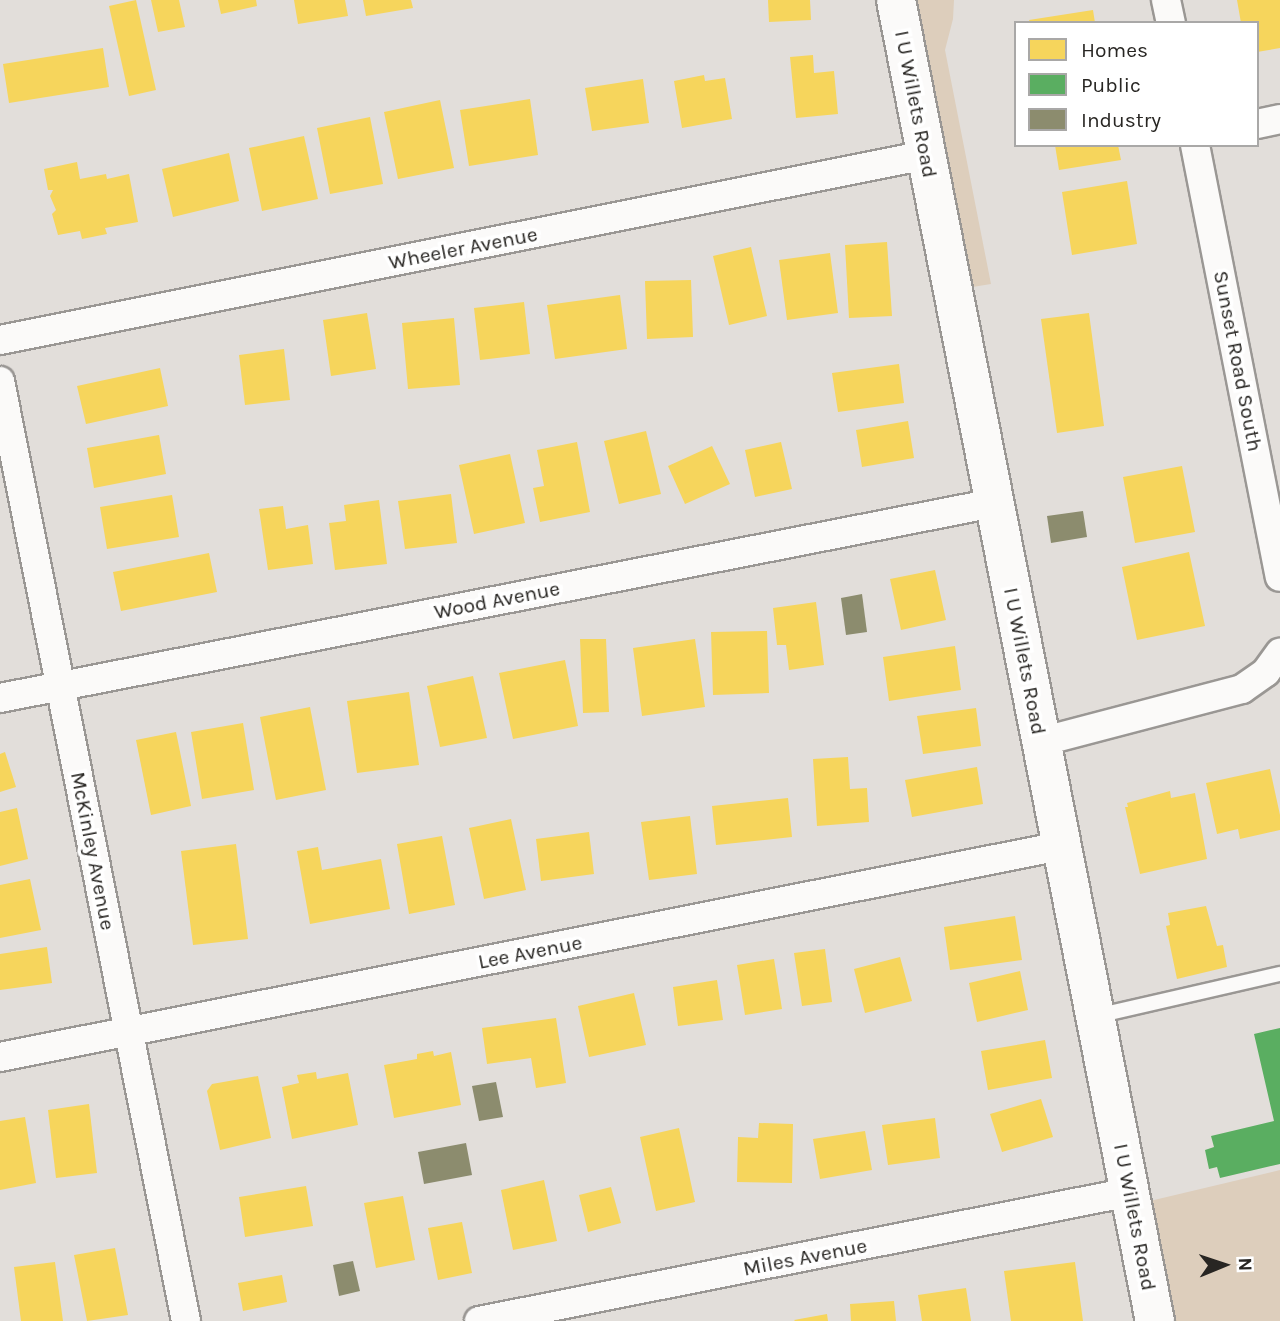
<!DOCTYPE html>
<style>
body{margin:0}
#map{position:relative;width:1280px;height:1321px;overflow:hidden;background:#e2deda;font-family:Karla,sans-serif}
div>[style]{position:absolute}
.green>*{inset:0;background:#ddcebc}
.homes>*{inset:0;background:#f6d55c}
.public>*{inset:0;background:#5aae61}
.industry>*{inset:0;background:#8c8c6e}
.roads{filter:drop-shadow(2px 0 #9a9794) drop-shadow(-2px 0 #9a9794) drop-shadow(0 2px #9a9794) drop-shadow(0 -2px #9a9794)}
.lane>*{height:14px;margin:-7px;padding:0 7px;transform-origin:7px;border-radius:7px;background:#fbfaf9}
.street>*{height:28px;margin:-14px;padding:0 14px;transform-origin:14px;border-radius:14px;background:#fbfaf9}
.secondary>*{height:38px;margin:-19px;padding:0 19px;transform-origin:19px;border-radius:19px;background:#fbfaf9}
span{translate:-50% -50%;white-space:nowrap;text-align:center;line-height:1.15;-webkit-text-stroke:7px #fff;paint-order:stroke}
.street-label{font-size:21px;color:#282623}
.legend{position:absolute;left:1014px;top:21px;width:245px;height:126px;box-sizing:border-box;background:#fff;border:2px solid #a9a8a7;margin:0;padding:9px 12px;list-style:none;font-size:21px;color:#282623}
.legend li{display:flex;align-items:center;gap:14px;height:35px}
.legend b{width:35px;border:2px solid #a9a8a7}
.north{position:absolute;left:1189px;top:1230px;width:70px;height:70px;-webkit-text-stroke:5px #fff;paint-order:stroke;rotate:88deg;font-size:19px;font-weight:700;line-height:28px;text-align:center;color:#282623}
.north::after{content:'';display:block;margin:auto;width:24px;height:32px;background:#282623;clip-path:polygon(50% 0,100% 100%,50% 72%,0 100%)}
</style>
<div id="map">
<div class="green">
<div style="clip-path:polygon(903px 0,954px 0,953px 19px,945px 50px,991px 284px,960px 289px)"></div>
<div style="clip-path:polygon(1280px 1170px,1280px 1321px,1155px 1321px,1133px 1205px)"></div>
</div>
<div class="homes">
<div style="clip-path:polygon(136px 0,156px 90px,129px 96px,109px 6px)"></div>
<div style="clip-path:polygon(151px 0,179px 0,185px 27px,158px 32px)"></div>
<div style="clip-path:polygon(218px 0,256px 0,257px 6px,221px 14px)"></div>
<div style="clip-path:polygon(294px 0,345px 0,348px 16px,298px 24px)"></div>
<div style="clip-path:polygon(363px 0,411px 0,413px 8px,366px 16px)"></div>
<div style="clip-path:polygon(768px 0,810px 0,811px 20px,769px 22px)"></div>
<div style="clip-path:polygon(1237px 0,1280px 0,1280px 48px,1257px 52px,1257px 23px,1241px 23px)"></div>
<div style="clip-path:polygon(1093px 10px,1095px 23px,1030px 23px,1029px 20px)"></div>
<div style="clip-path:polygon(103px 48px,109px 87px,9px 103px,3px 64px)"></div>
<div style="clip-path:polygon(813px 55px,814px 73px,834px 71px,838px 114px,796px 118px,790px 57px)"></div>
<div style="clip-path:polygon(704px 75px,705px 81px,725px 78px,732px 119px,682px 128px,674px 81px)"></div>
<div style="clip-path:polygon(643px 79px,649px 123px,592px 131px,585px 88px)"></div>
<div style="clip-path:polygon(530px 99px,538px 155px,469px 166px,460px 110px)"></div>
<div style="clip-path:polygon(440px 100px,454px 168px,398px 179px,384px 112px)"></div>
<div style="clip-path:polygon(370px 117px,383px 184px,330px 194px,317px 128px)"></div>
<div style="clip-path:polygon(304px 136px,318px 199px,262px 211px,249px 148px)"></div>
<div style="clip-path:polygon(1055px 145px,1118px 145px,1121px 160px,1059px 170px)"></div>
<div style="clip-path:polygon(229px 153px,239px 201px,173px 217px,162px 169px)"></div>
<div style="clip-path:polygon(77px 162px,80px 179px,106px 174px,107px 179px,129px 174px,138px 222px,105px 228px,107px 234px,82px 239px,80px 231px,58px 235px,52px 214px,56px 210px,50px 196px,53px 190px,48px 190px,44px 169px)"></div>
<div style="clip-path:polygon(1127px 181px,1137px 244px,1072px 255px,1062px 192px)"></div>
<div style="clip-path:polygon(887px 242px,892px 316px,849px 318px,845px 245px)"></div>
<div style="clip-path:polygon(751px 247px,767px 316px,729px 325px,713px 256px)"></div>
<div style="clip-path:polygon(830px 253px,838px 313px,787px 320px,779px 260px)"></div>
<div style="clip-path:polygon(691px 280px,693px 337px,647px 339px,645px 281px)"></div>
<div style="clip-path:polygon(620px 295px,627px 349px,555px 359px,547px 305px)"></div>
<div style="clip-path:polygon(524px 302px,530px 354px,480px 360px,474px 308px)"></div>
<div style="clip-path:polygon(367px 313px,376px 369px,331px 376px,323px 320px)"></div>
<div style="clip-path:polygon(1089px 313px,1104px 426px,1057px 433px,1041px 319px)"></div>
<div style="clip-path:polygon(454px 318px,460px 385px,408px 389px,402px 323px)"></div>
<div style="clip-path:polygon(284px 349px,290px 400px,245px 405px,239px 355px)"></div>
<div style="clip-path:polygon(899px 364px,904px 403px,838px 412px,832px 373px)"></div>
<div style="clip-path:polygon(160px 368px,168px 406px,86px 424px,77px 386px)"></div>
<div style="clip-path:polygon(908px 421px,914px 458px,862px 467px,856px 430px)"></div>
<div style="clip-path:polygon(646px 431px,661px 494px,619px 504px,604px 441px)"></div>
<div style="clip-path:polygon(159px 435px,166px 474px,94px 488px,87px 448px)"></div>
<div style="clip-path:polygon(577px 442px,590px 512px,540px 522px,533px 488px,544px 486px,537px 450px)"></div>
<div style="clip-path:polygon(781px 442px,792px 489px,755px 497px,745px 450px)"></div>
<div style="clip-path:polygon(712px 446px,730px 484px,685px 504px,668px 466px)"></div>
<div style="clip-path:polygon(510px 454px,525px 523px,474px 534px,459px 465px)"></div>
<div style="clip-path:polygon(1182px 466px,1195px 532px,1135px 543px,1123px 477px)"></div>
<div style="clip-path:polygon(451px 494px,457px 543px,405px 549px,398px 501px)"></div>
<div style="clip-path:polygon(172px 495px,179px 537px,107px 549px,100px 507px)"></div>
<div style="clip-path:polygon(379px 500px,387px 564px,335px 570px,329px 523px,346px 521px,344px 505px)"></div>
<div style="clip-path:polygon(283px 506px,286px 529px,308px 525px,313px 564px,268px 570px,259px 509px)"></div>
<div style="clip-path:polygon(1189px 552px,1205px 626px,1137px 640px,1122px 567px)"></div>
<div style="clip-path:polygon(209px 553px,217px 592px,121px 611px,113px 572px)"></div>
<div style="clip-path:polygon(935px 570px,946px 620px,901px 630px,890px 579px)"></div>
<div style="clip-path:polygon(816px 602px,824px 665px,789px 670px,786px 645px,777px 645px,773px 608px)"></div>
<div style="clip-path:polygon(767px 631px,769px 693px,713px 695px,711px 632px)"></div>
<div style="clip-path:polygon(580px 639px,606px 639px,609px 712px,583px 713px)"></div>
<div style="clip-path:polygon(695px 639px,705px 707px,642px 716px,633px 648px)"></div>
<div style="clip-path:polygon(955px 646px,961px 690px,889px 701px,883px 657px)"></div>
<div style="clip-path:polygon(565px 660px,578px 726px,513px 739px,499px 673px)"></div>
<div style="clip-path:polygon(473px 676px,487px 738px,440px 747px,427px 686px)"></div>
<div style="clip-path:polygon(409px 692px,419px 765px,357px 773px,347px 701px)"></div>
<div style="clip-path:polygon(310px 707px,326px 790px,276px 800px,260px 717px)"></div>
<div style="clip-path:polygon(976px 708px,981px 746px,923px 754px,917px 716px)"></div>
<div style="clip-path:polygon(243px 723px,254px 790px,202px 799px,191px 732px)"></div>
<div style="clip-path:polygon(176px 732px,191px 806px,151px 815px,136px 740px)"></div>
<div style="clip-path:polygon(5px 752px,16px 787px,0 792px,0 754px)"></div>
<div style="clip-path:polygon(848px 757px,850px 789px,867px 788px,869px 822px,817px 826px,813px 759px)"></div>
<div style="clip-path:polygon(977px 767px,983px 804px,912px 817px,905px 780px)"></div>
<div style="clip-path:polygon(1270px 769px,1280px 815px,1280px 830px,1240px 839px,1238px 829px,1217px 834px,1206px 783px)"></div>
<div style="clip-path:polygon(1170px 791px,1171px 798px,1195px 793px,1207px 859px,1140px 874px,1125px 807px,1128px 807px,1127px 803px)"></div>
<div style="clip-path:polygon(788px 798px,792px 837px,716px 845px,712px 806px)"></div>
<div style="clip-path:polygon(17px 808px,28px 859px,0 866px,0 812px)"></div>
<div style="clip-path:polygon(690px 816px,697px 874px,649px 880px,641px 822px)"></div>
<div style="clip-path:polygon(511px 819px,526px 890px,484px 899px,469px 828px)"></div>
<div style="clip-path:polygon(589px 832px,594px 874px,541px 881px,536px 839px)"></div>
<div style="clip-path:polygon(442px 836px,455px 905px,409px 914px,397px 844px)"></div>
<div style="clip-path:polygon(236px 844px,248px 939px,193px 945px,181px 851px)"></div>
<div style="clip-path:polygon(318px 847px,322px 870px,381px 859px,390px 909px,310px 924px,297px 851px)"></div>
<div style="clip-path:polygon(30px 879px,41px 930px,0 938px,0 885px)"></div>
<div style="clip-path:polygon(1206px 906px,1217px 946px,1223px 945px,1227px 967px,1177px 979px,1166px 926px,1170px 925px,1168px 913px)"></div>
<div style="clip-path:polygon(1015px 916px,1022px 960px,950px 970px,944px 927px)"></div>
<div style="clip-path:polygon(47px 947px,52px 983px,0 990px,0 954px)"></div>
<div style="clip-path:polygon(825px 949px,832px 1002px,802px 1006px,794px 953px)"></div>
<div style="clip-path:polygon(900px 957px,912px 1001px,865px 1013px,854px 969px)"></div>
<div style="clip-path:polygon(774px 959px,782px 1009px,745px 1015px,737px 965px)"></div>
<div style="clip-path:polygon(1020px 971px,1028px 1010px,977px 1022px,969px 983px)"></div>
<div style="clip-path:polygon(717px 980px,723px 1020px,678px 1026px,673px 987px)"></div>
<div style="clip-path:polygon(634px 993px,646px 1045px,589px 1057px,578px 1006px)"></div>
<div style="clip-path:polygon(556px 1018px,566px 1083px,536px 1088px,531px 1058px,487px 1064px,482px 1028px)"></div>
<div style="clip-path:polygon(1045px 1040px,1052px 1078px,988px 1090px,981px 1051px)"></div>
<div style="clip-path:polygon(433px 1051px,434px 1056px,451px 1052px,461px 1105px,394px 1118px,384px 1065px,417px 1059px,417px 1054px)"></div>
<div style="clip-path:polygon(316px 1072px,317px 1079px,348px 1073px,358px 1125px,292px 1139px,282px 1087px,299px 1083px,297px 1075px)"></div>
<div style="clip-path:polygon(258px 1076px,271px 1138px,220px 1150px,207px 1091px,212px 1084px)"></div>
<div style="clip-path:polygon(1041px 1099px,1053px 1137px,1002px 1152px,990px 1114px)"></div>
<div style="clip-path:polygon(89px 1104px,97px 1173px,56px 1178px,48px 1110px)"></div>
<div style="clip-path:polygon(25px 1117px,36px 1183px,0 1190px,0 1121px)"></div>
<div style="clip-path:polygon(935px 1118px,940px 1158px,888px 1165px,882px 1125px)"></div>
<div style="clip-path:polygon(759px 1123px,793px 1124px,792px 1183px,737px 1182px,738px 1137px,758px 1138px)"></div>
<div style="clip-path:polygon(679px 1128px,695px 1202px,656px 1211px,640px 1137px)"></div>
<div style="clip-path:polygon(865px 1131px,872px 1170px,820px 1179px,813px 1139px)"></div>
<div style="clip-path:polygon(544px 1180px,557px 1241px,513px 1250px,501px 1190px)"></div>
<div style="clip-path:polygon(306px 1186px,313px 1226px,245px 1237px,239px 1197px)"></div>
<div style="clip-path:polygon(611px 1187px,621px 1223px,588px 1232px,579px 1195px)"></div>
<div style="clip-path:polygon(403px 1196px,415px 1260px,376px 1268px,364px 1203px)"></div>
<div style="clip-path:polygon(462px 1222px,472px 1273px,438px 1280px,428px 1228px)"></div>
<div style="clip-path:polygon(115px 1248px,128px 1315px,87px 1321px,74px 1255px)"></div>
<div style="clip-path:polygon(55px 1262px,63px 1321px,21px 1321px,14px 1267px)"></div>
<div style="clip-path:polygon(1075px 1262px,1083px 1321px,1011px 1321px,1004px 1271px)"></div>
<div style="clip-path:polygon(282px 1275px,287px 1302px,243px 1311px,238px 1283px)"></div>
<div style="clip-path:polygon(966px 1288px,971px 1321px,922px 1321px,918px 1295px)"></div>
<div style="clip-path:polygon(894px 1301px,896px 1321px,851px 1321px,850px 1304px)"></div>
<div style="clip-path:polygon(827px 1314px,828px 1321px,795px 1321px,794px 1320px)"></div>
</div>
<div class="public">
<div style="clip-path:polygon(1280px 1028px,1280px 1164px,1220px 1178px,1217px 1167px,1209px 1169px,1205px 1150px,1214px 1147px,1211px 1136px,1274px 1121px,1254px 1034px)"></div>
</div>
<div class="industry">
<div style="clip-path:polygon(1083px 511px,1087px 537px,1051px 543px,1047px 516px)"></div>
<div style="clip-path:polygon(862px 594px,867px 632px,846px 635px,841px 598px)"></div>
<div style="clip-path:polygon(496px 1082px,503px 1117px,479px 1121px,472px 1086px)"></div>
<div style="clip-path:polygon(466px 1143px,472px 1175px,424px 1184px,418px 1152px)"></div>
<div style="clip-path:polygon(353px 1261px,360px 1291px,339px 1296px,333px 1265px)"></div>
</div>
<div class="roads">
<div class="lane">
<div style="left:1096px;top:1016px;width:189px;rotate:-12.9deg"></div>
</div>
<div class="street">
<div style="left:1166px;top:0;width:24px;rotate:78deg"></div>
<div style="left:1257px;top:124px;width:24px;rotate:-12deg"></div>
<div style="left:1195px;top:145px;width:440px;rotate:78.9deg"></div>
<div style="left:0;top:340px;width:944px;rotate:-11.3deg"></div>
<div style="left:0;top:381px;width:958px;rotate:78.81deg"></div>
<div style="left:0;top:698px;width:1013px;rotate:-11.1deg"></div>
<div style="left:1040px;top:742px;width:209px;rotate:-14.7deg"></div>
<div style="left:1242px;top:689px;width:29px;rotate:-35deg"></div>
<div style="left:1266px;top:672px;width:24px;rotate:-54deg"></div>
<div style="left:0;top:1057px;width:1082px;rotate:-11.25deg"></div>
<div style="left:479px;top:1321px;width:664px;rotate:-11.21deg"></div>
</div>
<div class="secondary">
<div style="left:896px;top:0;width:1346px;rotate:78.91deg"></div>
</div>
</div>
<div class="street-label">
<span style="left:916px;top:104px;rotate:79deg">I U Willets Road</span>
<span style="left:463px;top:248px;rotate:-11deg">Wheeler Avenue</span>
<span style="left:1238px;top:361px;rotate:79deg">Sunset Road South</span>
<span style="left:497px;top:600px;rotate:-11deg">Wood Avenue</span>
<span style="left:1025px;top:661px;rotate:79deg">I U Willets Road</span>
<span style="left:93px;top:851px;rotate:79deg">McKinley Avenue</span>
<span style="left:530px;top:952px;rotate:-11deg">Lee Avenue</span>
<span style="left:1135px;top:1217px;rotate:79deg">I U Willets Road</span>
<span style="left:805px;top:1257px;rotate:-11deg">Miles Avenue</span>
</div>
<ul class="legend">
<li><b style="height:19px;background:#f6d55c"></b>Homes</li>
<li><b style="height:19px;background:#5aae61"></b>Public</li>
<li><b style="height:19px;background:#8c8c6e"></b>Industry</li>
</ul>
<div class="north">N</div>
</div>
